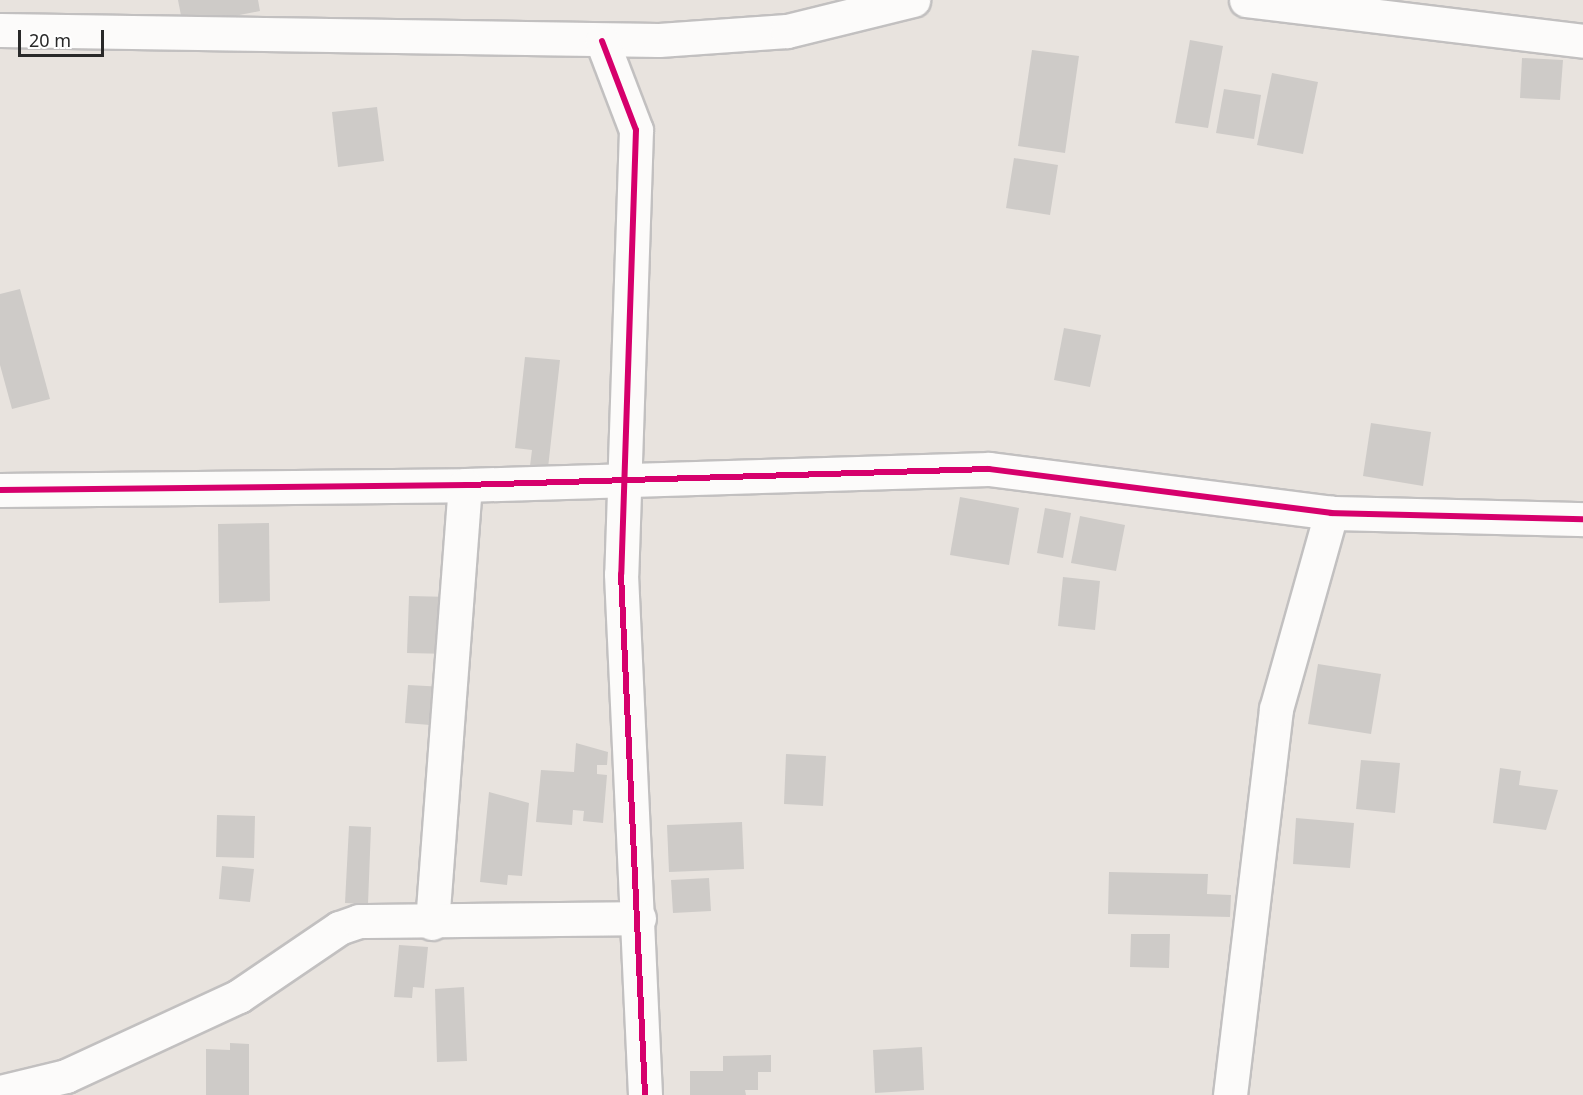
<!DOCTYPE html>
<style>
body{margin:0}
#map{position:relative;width:1583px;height:1095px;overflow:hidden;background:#e8e3de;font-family:"Noto Sans",sans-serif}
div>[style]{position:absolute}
.building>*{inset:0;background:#cecbc8}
.roads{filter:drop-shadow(2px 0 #c2c0c0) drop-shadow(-2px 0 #c2c0c0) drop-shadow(0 2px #c2c0c0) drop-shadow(0 -2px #c2c0c0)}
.minor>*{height:33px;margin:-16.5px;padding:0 16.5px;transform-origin:16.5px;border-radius:16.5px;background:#fcfbfa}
.cycleway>*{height:6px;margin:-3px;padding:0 3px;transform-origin:3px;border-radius:3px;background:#d6006c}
span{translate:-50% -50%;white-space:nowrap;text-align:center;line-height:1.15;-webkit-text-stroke:4.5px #fff;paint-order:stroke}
.scale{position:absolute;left:18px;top:30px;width:86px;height:27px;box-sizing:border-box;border:3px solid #292929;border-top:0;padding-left:8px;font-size:18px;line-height:21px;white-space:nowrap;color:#292929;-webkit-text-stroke:4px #fff;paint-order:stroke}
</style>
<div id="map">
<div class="building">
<div style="clip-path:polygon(178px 0,258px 0,260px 11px,183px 26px)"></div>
<div style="clip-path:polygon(1190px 40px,1223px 46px,1208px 128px,1175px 123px)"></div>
<div style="clip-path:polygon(1032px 50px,1079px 56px,1065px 153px,1018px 146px)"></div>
<div style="clip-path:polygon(1522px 58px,1563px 60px,1560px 100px,1520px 98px)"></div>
<div style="clip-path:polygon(1272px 73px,1318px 82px,1303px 154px,1257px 145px)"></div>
<div style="clip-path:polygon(1224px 89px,1261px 95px,1254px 139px,1216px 133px)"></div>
<div style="clip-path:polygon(377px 107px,384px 161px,338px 167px,332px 112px)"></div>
<div style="clip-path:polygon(1014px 158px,1058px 165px,1050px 215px,1006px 208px)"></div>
<div style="clip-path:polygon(20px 289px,50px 399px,12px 409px,0 365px,0 294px)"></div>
<div style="clip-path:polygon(1064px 328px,1101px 335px,1090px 387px,1054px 380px)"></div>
<div style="clip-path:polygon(525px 357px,560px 360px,548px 468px,530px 466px,532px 450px,515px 448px)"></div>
<div style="clip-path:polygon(1371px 423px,1431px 432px,1423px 486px,1363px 476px)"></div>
<div style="clip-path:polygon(960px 497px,1019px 508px,1009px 565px,950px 555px)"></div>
<div style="clip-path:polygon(1045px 508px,1071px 513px,1063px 558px,1037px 553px)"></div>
<div style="clip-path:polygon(1080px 516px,1125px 525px,1116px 571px,1071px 563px)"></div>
<div style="clip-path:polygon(269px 523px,270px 601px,219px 603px,218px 524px)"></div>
<div style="clip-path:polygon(1063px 577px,1100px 581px,1095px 630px,1058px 626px)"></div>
<div style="clip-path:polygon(409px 596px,452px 597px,450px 654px,407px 653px)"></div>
<div style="clip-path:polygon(1318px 664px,1381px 674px,1371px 734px,1308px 724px)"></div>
<div style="clip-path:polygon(408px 685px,445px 687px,443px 726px,405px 723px)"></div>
<div style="clip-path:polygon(576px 743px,608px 752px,607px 765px,597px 765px,597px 774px,607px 775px,603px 823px,583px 821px,584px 811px,573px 810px,572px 825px,536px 822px,541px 770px,574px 772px)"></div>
<div style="clip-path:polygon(786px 754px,826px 756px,823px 806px,784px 804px)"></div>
<div style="clip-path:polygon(1361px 760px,1400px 763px,1395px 813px,1356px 809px)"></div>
<div style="clip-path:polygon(1500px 768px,1521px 771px,1519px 785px,1558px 790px,1546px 830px,1493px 823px)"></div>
<div style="clip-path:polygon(489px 792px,529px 803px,522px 876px,508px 875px,507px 885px,480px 882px)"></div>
<div style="clip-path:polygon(217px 815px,255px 816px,254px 858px,216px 857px)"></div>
<div style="clip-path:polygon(1296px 818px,1354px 823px,1350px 868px,1293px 864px)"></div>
<div style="clip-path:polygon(742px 822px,744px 869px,669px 872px,667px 825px)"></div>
<div style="clip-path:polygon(349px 826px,371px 827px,368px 904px,345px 903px)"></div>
<div style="clip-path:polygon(222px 866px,254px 869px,250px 902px,219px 899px)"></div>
<div style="clip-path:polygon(1109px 872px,1208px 874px,1207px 894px,1231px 895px,1230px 917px,1108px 914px)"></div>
<div style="clip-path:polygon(709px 878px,711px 911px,673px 913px,671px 880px)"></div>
<div style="clip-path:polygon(1131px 934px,1170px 934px,1169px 968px,1130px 967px)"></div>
<div style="clip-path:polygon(399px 945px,428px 947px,424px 988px,413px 987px,412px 998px,394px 997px)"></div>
<div style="clip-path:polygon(464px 987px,467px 1061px,437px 1062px,435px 989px)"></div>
<div style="clip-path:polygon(230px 1043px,249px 1044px,249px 1095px,206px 1095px,206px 1049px,230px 1050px)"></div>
<div style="clip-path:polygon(922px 1047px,924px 1090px,875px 1093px,873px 1050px)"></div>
<div style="clip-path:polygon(771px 1055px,771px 1072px,758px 1072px,758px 1090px,745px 1090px,746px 1095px,690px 1095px,690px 1071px,723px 1071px,723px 1056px)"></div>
</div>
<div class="roads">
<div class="minor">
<div style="left:1246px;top:0;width:339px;rotate:6.9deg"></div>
<div style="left:0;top:30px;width:659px;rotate:0.87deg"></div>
<div style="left:659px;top:40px;width:128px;rotate:-4deg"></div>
<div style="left:787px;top:31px;width:130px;rotate:-13.8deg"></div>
<div style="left:602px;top:41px;width:95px;rotate:69.1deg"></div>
<div style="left:636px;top:130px;width:444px;rotate:91.9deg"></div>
<div style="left:621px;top:574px;width:522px;rotate:87.36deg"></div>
<div style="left:0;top:490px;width:465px;rotate:-0.6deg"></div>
<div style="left:465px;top:485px;width:524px;rotate:-1.75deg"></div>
<div style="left:989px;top:469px;width:345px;rotate:7.3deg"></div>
<div style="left:1331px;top:513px;width:252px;rotate:1.4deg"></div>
<div style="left:432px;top:923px;width:439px;rotate:-85.7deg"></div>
<div style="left:0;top:1092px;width:68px;rotate:-13.6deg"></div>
<div style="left:66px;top:1076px;width:191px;rotate:-24.8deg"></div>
<div style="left:239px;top:996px;width:121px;rotate:-34.2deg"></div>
<div style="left:339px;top:928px;width:21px;rotate:-19deg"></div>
<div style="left:359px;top:921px;width:280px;rotate:-0.6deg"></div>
<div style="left:1230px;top:1095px;width:389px;rotate:-83.2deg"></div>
<div style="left:1276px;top:709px;width:204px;rotate:-74.3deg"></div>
</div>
</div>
<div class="cycleway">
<div style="left:602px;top:41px;width:95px;rotate:69.1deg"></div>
<div style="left:636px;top:130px;width:444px;rotate:91.9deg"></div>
<div style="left:621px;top:574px;width:522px;rotate:87.36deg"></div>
<div style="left:0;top:490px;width:465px;rotate:-0.6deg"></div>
<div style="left:465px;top:485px;width:524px;rotate:-1.75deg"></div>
<div style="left:989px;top:469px;width:345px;rotate:7.3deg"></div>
<div style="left:1331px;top:513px;width:252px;rotate:1.4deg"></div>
</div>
<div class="scale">20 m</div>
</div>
